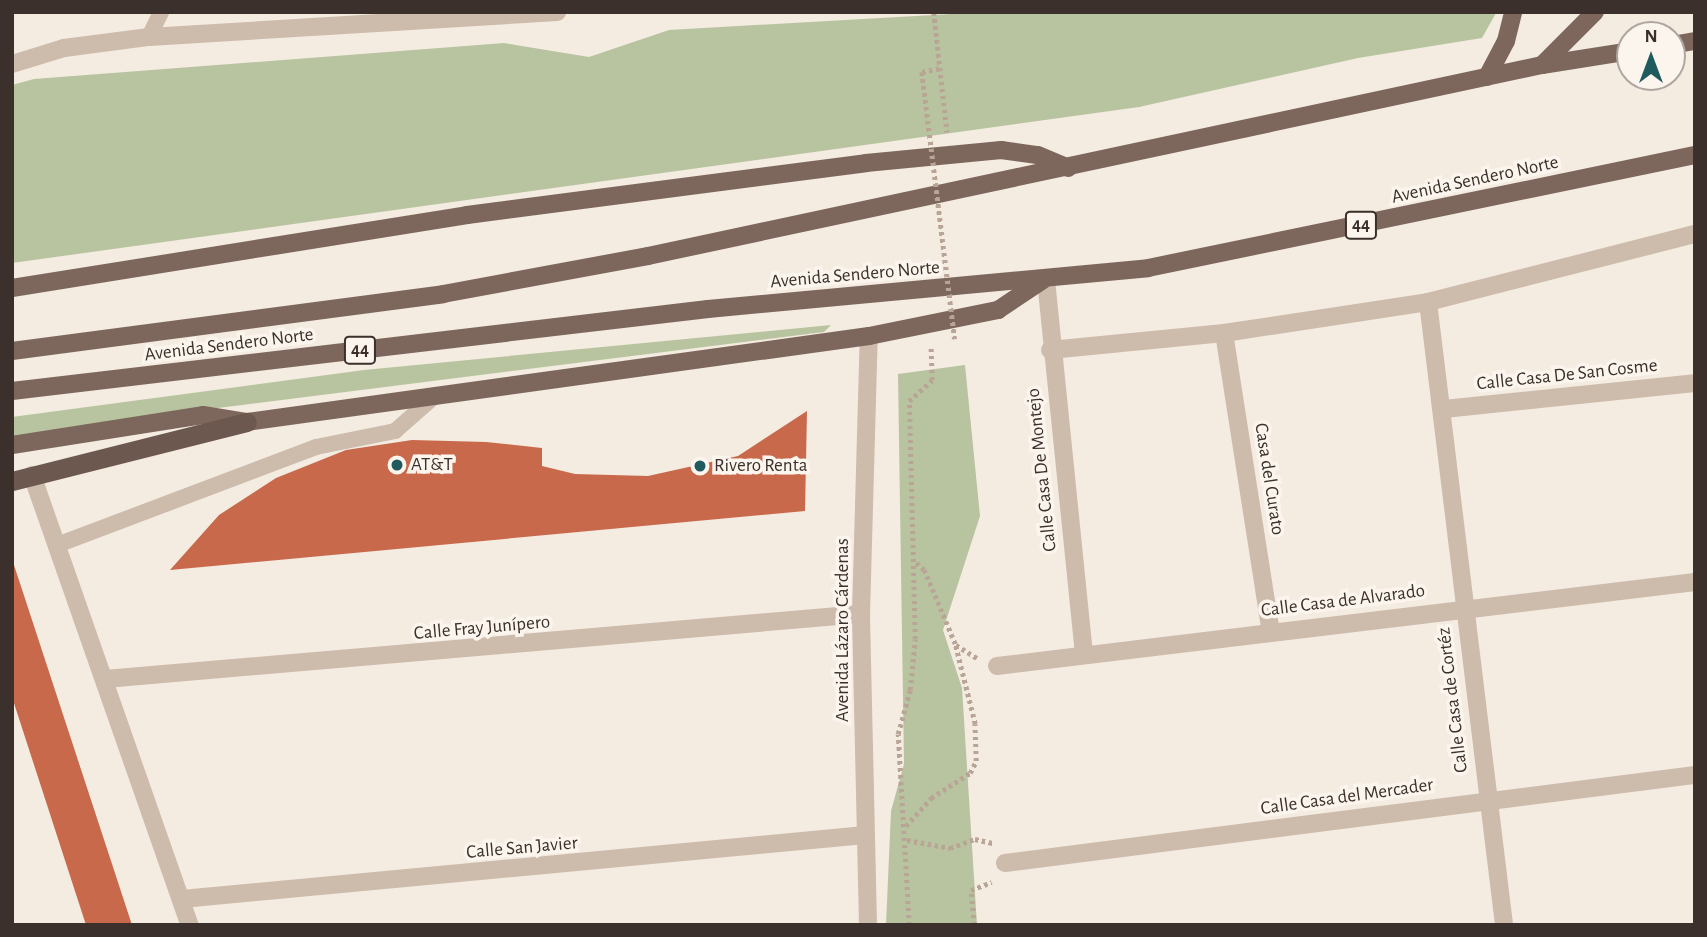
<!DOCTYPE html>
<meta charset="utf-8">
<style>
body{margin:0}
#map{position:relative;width:1707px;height:937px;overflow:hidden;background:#f4ebe1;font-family:"Alegreya Sans",sans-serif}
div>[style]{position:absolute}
.green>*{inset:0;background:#b8c4a0}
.building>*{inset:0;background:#c8694b}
.path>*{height:4.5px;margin-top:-2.25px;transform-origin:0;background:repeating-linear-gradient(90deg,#b9a596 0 3.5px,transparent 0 7px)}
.service>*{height:16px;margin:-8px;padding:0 8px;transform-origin:8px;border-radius:8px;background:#cdbbac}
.minor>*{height:18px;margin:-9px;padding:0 9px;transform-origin:9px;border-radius:9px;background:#cdbbac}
.tertiary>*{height:18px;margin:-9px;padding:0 9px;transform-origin:9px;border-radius:9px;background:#cdbbac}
.primary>*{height:18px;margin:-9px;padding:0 9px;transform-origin:9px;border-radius:9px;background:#7d675c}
.trunk>*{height:19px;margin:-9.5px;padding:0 9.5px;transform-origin:9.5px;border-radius:9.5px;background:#6c584f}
.path-bridge>*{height:4.5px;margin-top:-2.25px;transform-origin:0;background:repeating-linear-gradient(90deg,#b9a596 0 3.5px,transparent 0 7px)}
.dots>*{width:19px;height:19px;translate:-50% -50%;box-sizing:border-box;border:4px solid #fbf5ee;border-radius:50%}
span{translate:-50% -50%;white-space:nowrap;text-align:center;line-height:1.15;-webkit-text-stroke:7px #fbf5ee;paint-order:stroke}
.shield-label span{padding:2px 5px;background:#fbf5ee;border:2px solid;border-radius:5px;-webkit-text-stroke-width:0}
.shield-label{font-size:18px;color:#3b302b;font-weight:700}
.street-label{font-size:19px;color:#3b302b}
.poi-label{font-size:19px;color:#3b302b}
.left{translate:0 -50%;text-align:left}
.frame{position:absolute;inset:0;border:14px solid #3b302b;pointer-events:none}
.north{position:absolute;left:1616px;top:21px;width:70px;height:70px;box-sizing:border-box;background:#fbf5ee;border:2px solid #aea6a0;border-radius:50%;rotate:0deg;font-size:19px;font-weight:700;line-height:28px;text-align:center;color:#3b302b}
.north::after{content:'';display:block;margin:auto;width:24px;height:32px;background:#1f5a5e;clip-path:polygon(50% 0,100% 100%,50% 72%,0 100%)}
</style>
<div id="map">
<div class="green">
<div style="clip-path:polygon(986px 12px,1496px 13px,1482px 38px,1358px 58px,1139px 107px,12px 263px,12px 85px,34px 79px,504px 43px,589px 57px,669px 30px)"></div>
<div style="clip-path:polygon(831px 325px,824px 332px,122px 420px,12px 439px,12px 417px,364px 370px)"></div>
<div style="clip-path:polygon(965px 365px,980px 516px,943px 630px,962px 688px,977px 925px,886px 925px,891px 811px,904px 764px,898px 374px)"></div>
</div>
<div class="building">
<div style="clip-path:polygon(807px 411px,805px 511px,170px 570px,219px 515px,276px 478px,346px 450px,412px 440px,486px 442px,542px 448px,542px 466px,575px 474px,648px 476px,738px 456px)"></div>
<div style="clip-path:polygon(13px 562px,132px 925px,86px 925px,12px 697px)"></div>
</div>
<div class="path">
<div style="left:934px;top:12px;width:121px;rotate:83.8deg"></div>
<div style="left:922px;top:72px;width:17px;rotate:-13deg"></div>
<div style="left:956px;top:645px;width:26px;rotate:32deg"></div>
<div style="left:906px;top:826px;width:38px;rotate:-48deg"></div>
<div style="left:931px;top:798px;width:46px;rotate:-32.7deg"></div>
<div style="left:970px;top:773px;width:13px;rotate:-63deg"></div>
<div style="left:976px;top:761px;width:37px;rotate:-92deg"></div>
<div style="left:975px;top:724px;width:82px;rotate:-104deg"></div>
<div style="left:955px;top:644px;width:80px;rotate:-112.7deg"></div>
<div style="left:924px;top:570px;width:15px;rotate:-138deg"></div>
<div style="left:907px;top:840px;width:44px;rotate:10.5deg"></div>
<div style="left:950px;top:848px;width:27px;rotate:-20deg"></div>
<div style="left:975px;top:839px;width:18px;rotate:13deg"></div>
<div style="left:909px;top:925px;width:191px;rotate:-93.3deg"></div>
<div style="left:898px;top:734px;width:46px;rotate:-74.7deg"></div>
<div style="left:910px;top:690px;width:51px;rotate:-84.4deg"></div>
<div style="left:915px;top:639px;width:238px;rotate:-91.4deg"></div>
<div style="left:909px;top:401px;width:31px;rotate:-42deg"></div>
<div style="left:932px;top:380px;width:33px;rotate:-92deg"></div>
<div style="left:974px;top:925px;width:35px;rotate:-95deg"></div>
<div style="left:971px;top:890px;width:22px;rotate:-21deg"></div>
</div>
<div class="service">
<div style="left:149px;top:37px;width:28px;rotate:-64deg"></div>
<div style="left:57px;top:545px;width:277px;rotate:-20.7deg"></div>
<div style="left:316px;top:447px;width:81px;rotate:-11.4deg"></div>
<div style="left:395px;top:431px;width:55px;rotate:-41.3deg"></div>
</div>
<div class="minor">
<div style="left:1046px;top:280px;width:377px;rotate:84.2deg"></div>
<div style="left:1428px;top:302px;width:628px;rotate:83.04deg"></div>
<div style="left:1224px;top:333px;width:303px;rotate:81.1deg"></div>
<div style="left:1050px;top:350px;width:175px;rotate:-5.6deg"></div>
<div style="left:1224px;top:333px;width:206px;rotate:-8.6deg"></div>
<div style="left:1428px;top:302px;width:276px;rotate:-14.3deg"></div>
<div style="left:1444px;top:409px;width:252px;rotate:-5.9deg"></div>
<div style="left:32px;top:475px;width:477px;rotate:70.7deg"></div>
<div style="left:997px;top:666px;width:703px;rotate:-6.86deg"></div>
<div style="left:105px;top:679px;width:759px;rotate:-4.91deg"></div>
<div style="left:1005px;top:863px;width:696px;rotate:-7.27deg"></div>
<div style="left:182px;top:899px;width:686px;rotate:-5.35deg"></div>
<div style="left:868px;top:925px;width:311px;rotate:-91.3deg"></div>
<div style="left:861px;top:614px;width:278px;rotate:-88.4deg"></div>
</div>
<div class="tertiary">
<div style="left:12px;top:64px;width:54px;rotate:-17.1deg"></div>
<div style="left:64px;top:48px;width:86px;rotate:-7.4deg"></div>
<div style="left:149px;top:37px;width:409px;rotate:-3.5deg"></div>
</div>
<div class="primary">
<div style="left:1672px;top:45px;width:23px;rotate:-10deg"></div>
<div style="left:1542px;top:65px;width:75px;rotate:-45deg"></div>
<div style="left:1487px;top:77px;width:41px;rotate:-62.2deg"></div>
<div style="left:1506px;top:41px;width:30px;rotate:-76deg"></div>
<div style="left:12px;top:288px;width:461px;rotate:-9.1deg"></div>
<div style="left:467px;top:215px;width:402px;rotate:-7.4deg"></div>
<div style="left:866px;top:163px;width:136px;rotate:-5.5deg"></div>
<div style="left:1001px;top:150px;width:37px;rotate:8deg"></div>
<div style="left:1038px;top:155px;width:33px;rotate:23deg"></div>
<div style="left:12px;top:351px;width:435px;rotate:-7.5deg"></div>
<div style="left:443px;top:294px;width:208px;rotate:-10.5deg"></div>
<div style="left:648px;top:256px;width:914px;rotate:-12.06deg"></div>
<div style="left:1542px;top:65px;width:89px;rotate:-9deg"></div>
<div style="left:12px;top:391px;width:701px;rotate:-6.72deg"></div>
<div style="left:708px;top:309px;width:442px;rotate:-5.3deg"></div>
<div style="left:1148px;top:268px;width:559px;rotate:-11.67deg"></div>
<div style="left:12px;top:445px;width:193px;rotate:-8.9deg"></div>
<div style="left:203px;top:415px;width:45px;rotate:9deg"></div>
<div style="left:247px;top:422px;width:628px;rotate:-7.87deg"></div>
<div style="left:869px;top:336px;width:132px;rotate:-11.4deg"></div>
<div style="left:998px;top:310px;width:54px;rotate:-33.7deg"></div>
</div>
<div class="trunk">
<div style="left:12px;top:481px;width:242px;rotate:-14.1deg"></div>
</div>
<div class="path-bridge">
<div style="left:922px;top:72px;width:269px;rotate:83deg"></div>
</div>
<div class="dots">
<div style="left:397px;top:465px;background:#1f5a5e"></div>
<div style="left:700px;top:466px;background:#1f5a5e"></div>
</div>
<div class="shield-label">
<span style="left:1361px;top:225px">44</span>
<span style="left:360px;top:350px">44</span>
</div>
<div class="street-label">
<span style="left:1475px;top:180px;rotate:-12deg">Avenida Sendero Norte</span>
<span style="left:855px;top:275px;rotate:-5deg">Avenida Sendero Norte</span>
<span style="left:229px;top:345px;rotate:-7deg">Avenida Sendero Norte</span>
<span style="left:1567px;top:375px;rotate:-6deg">Calle Casa De San Cosme</span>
<span style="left:1042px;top:470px;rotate:-96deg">Calle Casa De Montejo</span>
<span style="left:1269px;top:479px;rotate:81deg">Casa del Curato</span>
<span style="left:1343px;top:601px;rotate:-7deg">Calle Casa de Alvarado</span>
<span style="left:482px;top:628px;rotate:-5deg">Calle Fray Junípero</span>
<span style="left:843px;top:630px;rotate:-90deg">Avenida Lázaro Cárdenas</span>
<span style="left:1453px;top:700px;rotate:-97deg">Calle Casa de Cortéz</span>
<span style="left:1347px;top:797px;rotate:-8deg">Calle Casa del Mercader</span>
<span style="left:522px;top:848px;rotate:-5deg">Calle San Javier</span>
</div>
<div class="poi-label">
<span class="left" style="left:411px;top:465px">AT&amp;T</span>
<span class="left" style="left:714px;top:466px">Rivero Renta</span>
</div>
<div class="frame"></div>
<div class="north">N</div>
</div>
